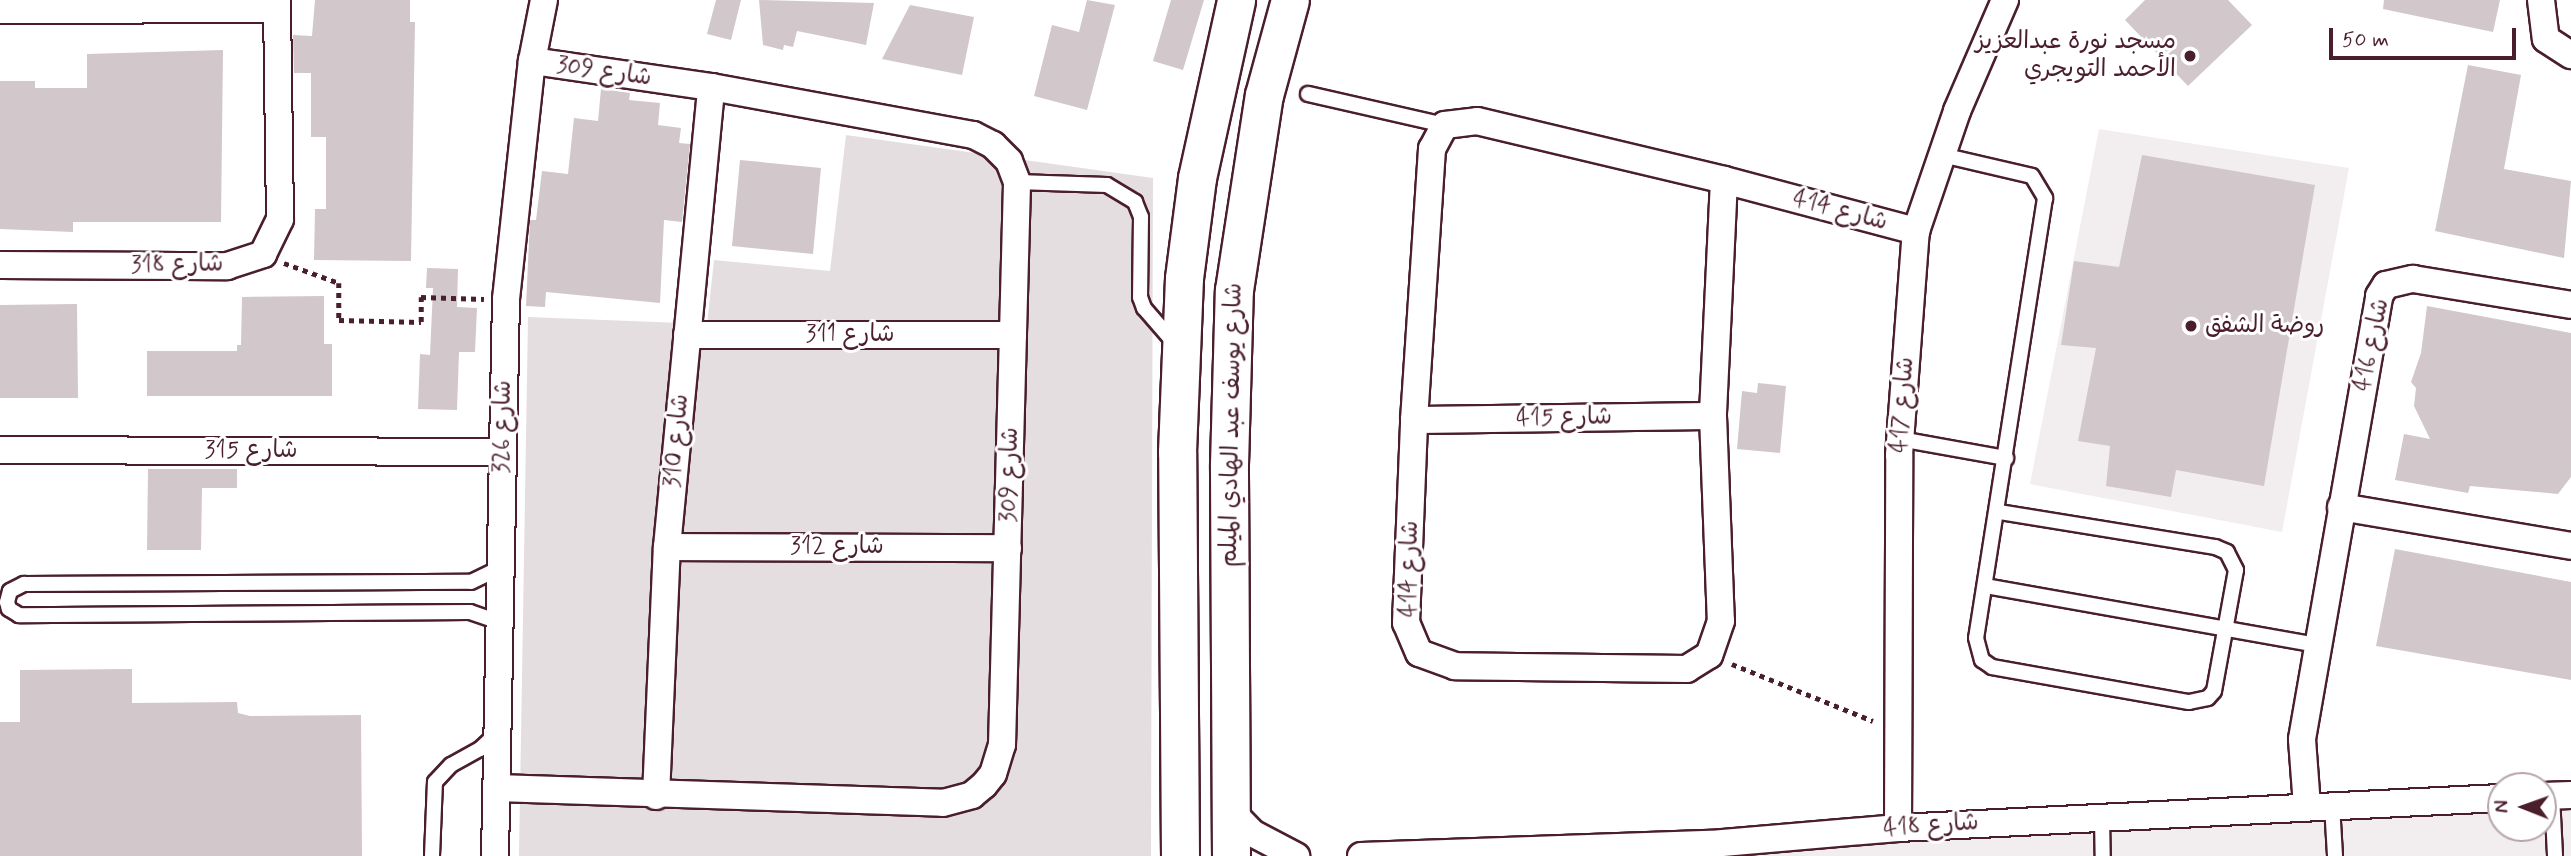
<!DOCTYPE html>
<meta charset="utf-8">
<style>
body{margin:0}
#map{position:relative;width:2571px;height:856px;overflow:hidden;background:#fff;font-family:Mynerve,"Playpen Sans Arabic",sans-serif}
div>[style]{position:absolute}
.built>*{inset:0;background:#f2eeef}
.green>*{inset:0;background:#e5dee0}
.building>*{inset:0;background:#d2c7cb}
.path>*{height:4.5px;margin-top:-2.25px;transform-origin:0;background:repeating-linear-gradient(90deg,#4a1f2b 0 5px,transparent 0 10px)}
.roads{filter:drop-shadow(2px 0 #4a1f2b) drop-shadow(-2px 0 #4a1f2b) drop-shadow(0 2px #4a1f2b) drop-shadow(0 -2px #4a1f2b)}
.lane>*{height:14px;margin:-7px;padding:0 7px;transform-origin:7px;border-radius:7px;background:#fff}
.street>*{height:26px;margin:-13px;padding:0 13px;transform-origin:13px;border-radius:13px;background:#fff}
.secondary>*{height:37px;margin:-18.5px;padding:0 18.5px;transform-origin:18.5px;border-radius:18.5px;background:#fff}
.dots>*{width:19px;height:19px;translate:-50% -50%;box-sizing:border-box;border:4px solid #fff;border-radius:50%}
span{translate:-50% -50%;white-space:nowrap;text-align:center;line-height:1.15;-webkit-text-stroke:6px #fff;paint-order:stroke}
.poi-label{font-size:24px;color:#4a1f2b}
.right{translate:-100% -50%;text-align:right}
.left{translate:0 -50%;text-align:left}
.street-label{font-size:24px;color:#4a1f2b}
.north{position:absolute;left:2487px;top:772px;width:70px;height:70px;box-sizing:border-box;background:#fff;border:2px solid #b7a5aa;border-radius:50%;rotate:271deg;font-size:19px;font-weight:700;line-height:28px;text-align:center;color:#4a1f2b}
.north::after{content:'';display:block;margin:auto;width:24px;height:32px;background:#4a1f2b;clip-path:polygon(50% 0,100% 100%,50% 72%,0 100%)}
.scale{position:absolute;left:2329px;top:28px;width:187px;height:32px;box-sizing:border-box;border:4px solid #4a1f2b;border-top:0;padding-left:9px;font-size:21px;line-height:24px;white-space:nowrap;color:#4a1f2b;-webkit-text-stroke:5px #fff;paint-order:stroke}
</style>
<div id="map">
<div class="built">
<div style="clip-path:polygon(2099px 129px,2349px 168px,2282px 532px,2030px 484px)"></div>
<div style="clip-path:polygon(2571px 796px,2571px 856px,1559px 856px,2501px 798px,2501px 828px,2543px 828px,2543px 797px)"></div>
</div>
<div class="green">
<div style="clip-path:polygon(846px 135px,1153px 178px,1151px 856px,519px 856px,528px 317px,707px 324px,714px 260px,830px 271px)"></div>
</div>
<div class="building">
<div style="clip-path:polygon(315px 0,410px 0,410px 22px,415px 22px,411px 261px,314px 260px,315px 209px,326px 209px,326px 137px,311px 137px,311px 73px,294px 73px,293px 35px,312px 36px)"></div>
<div style="clip-path:polygon(716px 0,741px 0,731px 40px,707px 34px)"></div>
<div style="clip-path:polygon(759px 0,874px 3px,866px 45px,797px 31px,793px 47px,784px 45px,783px 50px,763px 45px)"></div>
<div style="clip-path:polygon(1087px 0,1115px 5px,1087px 110px,1034px 96px,1052px 25px,1079px 32px)"></div>
<div style="clip-path:polygon(1171px 0,1204px 0,1183px 70px,1153px 61px)"></div>
<div style="clip-path:polygon(2145px 0,2228px 0,2252px 25px,2188px 86px,2125px 20px)"></div>
<div style="clip-path:polygon(2384px 0,2500px 0,2493px 32px,2383px 9px)"></div>
<div style="clip-path:polygon(910px 5px,974px 17px,962px 75px,882px 59px)"></div>
<div style="clip-path:polygon(223px 50px,221px 222px,73px 222px,73px 232px,0 229px,0 81px,35px 81px,35px 88px,87px 88px,87px 54px)"></div>
<div style="clip-path:polygon(2468px 65px,2521px 75px,2504px 169px,2571px 181px,2564px 258px,2435px 231px)"></div>
<div style="clip-path:polygon(601px 89px,630px 93px,629px 100px,660px 103px,658px 125px,681px 128px,679px 143px,690px 144px,682px 222px,664px 220px,660px 303px,546px 292px,545px 307px,526px 306px,530px 220px,536px 220px,542px 171px,568px 174px,574px 118px,598px 121px)"></div>
<div style="clip-path:polygon(2142px 155px,2315px 185px,2264px 486px,2176px 470px,2171px 497px,2106px 486px,2110px 446px,2078px 441px,2096px 348px,2061px 345px,2074px 261px,2119px 267px)"></div>
<div style="clip-path:polygon(740px 160px,821px 168px,813px 254px,732px 246px)"></div>
<div style="clip-path:polygon(427px 268px,458px 269px,457px 307px,477px 308px,475px 352px,459px 352px,457px 410px,418px 409px,420px 354px,430px 355px,433px 288px,426px 288px)"></div>
<div style="clip-path:polygon(324px 296px,324px 344px,332px 344px,332px 396px,147px 396px,147px 351px,237px 351px,237px 345px,241px 345px,242px 297px)"></div>
<div style="clip-path:polygon(77px 304px,78px 398px,0 398px,0 305px)"></div>
<div style="clip-path:polygon(2427px 306px,2571px 333px,2571px 477px,2558px 494px,2470px 486px,2468px 493px,2395px 480px,2404px 434px,2430px 439px,2414px 406px,2416px 388px,2411px 382px,2421px 353px)"></div>
<div style="clip-path:polygon(1758px 383px,1786px 386px,1780px 453px,1737px 449px,1742px 391px,1757px 393px)"></div>
<div style="clip-path:polygon(148px 469px,237px 469px,237px 488px,202px 488px,201px 550px,147px 550px)"></div>
<div style="clip-path:polygon(2395px 549px,2571px 582px,2571px 680px,2376px 646px)"></div>
<div style="clip-path:polygon(132px 669px,132px 703px,237px 702px,238px 713px,250px 716px,361px 715px,362px 856px,0 856px,0 722px,20px 722px,20px 670px)"></div>
</div>
<div class="path">
<div style="left:284px;top:263px;width:59px;rotate:20deg"></div>
<div style="left:339px;top:283px;width:37px;rotate:90deg"></div>
<div style="left:339px;top:320px;width:82px;rotate:1.4deg"></div>
<div style="left:421px;top:322px;width:25px;rotate:-90deg"></div>
<div style="left:421px;top:297px;width:63px;rotate:1.8deg"></div>
<div style="left:1732px;top:664px;width:152px;rotate:22deg"></div>
</div>
<div class="roads">
<div class="lane">
<div style="left:1308px;top:94px;width:140px;rotate:12.8deg"></div>
<div style="left:1942px;top:155px;width:92px;rotate:13.1deg"></div>
<div style="left:2032px;top:176px;width:26px;rotate:59deg"></div>
<div style="left:2045px;top:198px;width:445px;rotate:98.9deg"></div>
<div style="left:1976px;top:638px;width:23px;rotate:75deg"></div>
<div style="left:1982px;top:660px;width:12px;rotate:35deg"></div>
<div style="left:1992px;top:667px;width:200px;rotate:10.1deg"></div>
<div style="left:2189px;top:702px;width:19px;rotate:-12deg"></div>
<div style="left:2208px;top:698px;width:9px;rotate:-49deg"></div>
<div style="left:2214px;top:691px;width:123px;rotate:-79.7deg"></div>
<div style="left:2236px;top:570px;width:20px;rotate:-117deg"></div>
<div style="left:2227px;top:552px;width:13px;rotate:-157deg"></div>
<div style="left:2215px;top:547px;width:220px;rotate:-170.8deg"></div>
<div style="left:1017px;top:182px;width:90px;rotate:1.9deg"></div>
<div style="left:1107px;top:185px;width:33px;rotate:31deg"></div>
<div style="left:1135px;top:202px;width:16px;rotate:68deg"></div>
<div style="left:1141px;top:217px;width:80px;rotate:90.7deg"></div>
<div style="left:1140px;top:297px;width:12px;rotate:70deg"></div>
<div style="left:1144px;top:308px;width:49px;rotate:49.1deg"></div>
<div style="left:1900px;top:439px;width:108px;rotate:10.2deg"></div>
<div style="left:1986px;top:586px;width:337px;rotate:10.1deg"></div>
<div style="left:499px;top:622px;width:31px;rotate:-161deg"></div>
<div style="left:470px;top:612px;width:451px;rotate:179.6deg"></div>
<div style="left:19px;top:615px;width:12px;rotate:-149deg"></div>
<div style="left:9px;top:609px;width:7px;rotate:-106deg"></div>
<div style="left:7px;top:602px;width:11px;rotate:-75deg"></div>
<div style="left:10px;top:591px;width:16px;rotate:-27deg"></div>
<div style="left:24px;top:584px;width:447px;rotate:-0.3deg"></div>
<div style="left:471px;top:582px;width:32px;rotate:-26deg"></div>
<div style="left:2552px;top:796px;width:60px;rotate:87.1deg"></div>
<div style="left:2332px;top:805px;width:51px;rotate:86.6deg"></div>
<div style="left:2102px;top:817px;width:39px;rotate:89deg"></div>
<div style="left:432px;top:856px;width:74px;rotate:-87.7deg"></div>
<div style="left:435px;top:782px;width:23px;rotate:-47deg"></div>
<div style="left:451px;top:765px;width:33px;rotate:-29deg"></div>
<div style="left:480px;top:749px;width:23px;rotate:-43deg"></div>
</div>
<div class="street">
<div style="left:2541px;top:0;width:39px;rotate:83deg"></div>
<div style="left:2546px;top:39px;width:30px;rotate:33deg"></div>
<div style="left:0;top:10px;width:277px;rotate:-0.2deg"></div>
<div style="left:1724px;top:180px;width:236px;rotate:92.7deg"></div>
<div style="left:1713px;top:416px;width:205px;rotate:87.8deg"></div>
<div style="left:1721px;top:621px;width:36px;rotate:109deg"></div>
<div style="left:1709px;top:655px;width:26px;rotate:148deg"></div>
<div style="left:1687px;top:669px;width:232px;rotate:-179.3deg"></div>
<div style="left:1455px;top:666px;width:38px;rotate:-160deg"></div>
<div style="left:1419px;top:653px;width:33px;rotate:-113deg"></div>
<div style="left:1406px;top:623px;width:203px;rotate:-87.7deg"></div>
<div style="left:1414px;top:420px;width:272px;rotate:-86.2deg"></div>
<div style="left:1432px;top:149px;width:27px;rotate:-62deg"></div>
<div style="left:1445px;top:125px;width:32px;rotate:-7deg"></div>
<div style="left:1477px;top:121px;width:254px;rotate:13.4deg"></div>
<div style="left:1724px;top:180px;width:199px;rotate:14.9deg"></div>
<div style="left:0;top:265px;width:227px;rotate:0.3deg"></div>
<div style="left:227px;top:266px;width:38px;rotate:-18deg"></div>
<div style="left:263px;top:254px;width:39px;rotate:-64deg"></div>
<div style="left:280px;top:219px;width:219px;rotate:-90.8deg"></div>
<div style="left:687px;top:335px;width:326px"></div>
<div style="left:1414px;top:420px;width:299px;rotate:-0.8deg"></div>
<div style="left:0;top:450px;width:502px;rotate:0.23deg"></div>
<div style="left:2341px;top:507px;width:233px;rotate:9.6deg"></div>
<div style="left:667px;top:547px;width:341px;rotate:0.2deg"></div>
<div style="left:497px;top:788px;width:446px;rotate:1.9deg"></div>
<div style="left:943px;top:803px;width:30px;rotate:-15deg"></div>
<div style="left:972px;top:795px;width:16px;rotate:-40deg"></div>
<div style="left:984px;top:785px;width:14px;rotate:-51deg"></div>
<div style="left:993px;top:774px;width:30px;rotate:-73deg"></div>
<div style="left:1002px;top:745px;width:563px;rotate:-88.47deg"></div>
<div style="left:1017px;top:182px;width:22px;rotate:-111deg"></div>
<div style="left:1009px;top:161px;width:23px;rotate:-135deg"></div>
<div style="left:993px;top:145px;width:22px;rotate:-153deg"></div>
<div style="left:973px;top:135px;width:266px;rotate:-169.6deg"></div>
<div style="left:711px;top:87px;width:181px;rotate:-171.7deg"></div>
<div style="left:656px;top:796px;width:249px;rotate:-87.5deg"></div>
<div style="left:667px;top:547px;width:462px;rotate:-84.5deg"></div>
<div style="left:2543px;top:796px;width:28px;rotate:-2deg"></div>
<div style="left:2307px;top:806px;width:67px;rotate:-94.3deg"></div>
<div style="left:2302px;top:739px;width:450px;rotate:-80.1deg"></div>
<div style="left:2379px;top:296px;width:13px;rotate:-58deg"></div>
<div style="left:2386px;top:285px;width:28px;rotate:-13deg"></div>
<div style="left:2413px;top:279px;width:160px;rotate:9.3deg"></div>
<div style="left:1231px;top:811px;width:30px;rotate:46deg"></div>
<div style="left:1252px;top:833px;width:50px;rotate:27.6deg"></div>
<div style="left:1898px;top:828px;width:373px;rotate:-89.8deg"></div>
<div style="left:1899px;top:455px;width:225px;rotate:-85.7deg"></div>
<div style="left:1916px;top:231px;width:127px;rotate:-71.1deg"></div>
<div style="left:1957px;top:111px;width:121px;rotate:-66.6deg"></div>
<div style="left:495px;top:856px;width:557px;rotate:-88.87deg"></div>
<div style="left:506px;top:299px;width:239px;rotate:-83.8deg"></div>
<div style="left:532px;top:61px;width:62px;rotate:-78.9deg"></div>
<div style="left:1361px;top:856px;width:350px;rotate:-2deg"></div>
<div style="left:1711px;top:844px;width:188px;rotate:-4.9deg"></div>
<div style="left:1898px;top:828px;width:604px;rotate:-2.85deg"></div>
</div>
<div class="secondary">
<div style="left:1180px;top:856px;width:404px;rotate:-90.4deg"></div>
<div style="left:1177px;top:452px;width:174px;rotate:-87.7deg"></div>
<div style="left:1184px;top:278px;width:101px;rotate:-82.6deg"></div>
<div style="left:1197px;top:178px;width:182px;rotate:-77.6deg"></div>
<div style="left:1231px;top:856px;width:392px;rotate:-90.3deg"></div>
<div style="left:1229px;top:464px;width:174px;rotate:-88.4deg"></div>
<div style="left:1234px;top:290px;width:197px;rotate:-81.3deg"></div>
<div style="left:1264px;top:95px;width:98px;rotate:-74.7deg"></div>
</div>
</div>
<div class="dots">
<div style="left:2190px;top:56px;background:#4a1f2b"></div>
<div style="left:2191px;top:326px;background:#4a1f2b"></div>
</div>
<div class="poi-label">
<span class="right" style="left:2176px;top:56px">مسجد نورة عبدالعزيز<br>الأحمد التويجري</span>
<span class="left" style="left:2205px;top:326px">روضة الشفق</span>
</div>
<div class="street-label">
<span style="left:604px;top:72px;rotate:8deg">شارع 309</span>
<span style="left:1840px;top:211px;rotate:15deg">شارع 414</span>
<span style="left:177px;top:265px;rotate:-1deg">شارع 318</span>
<span style="left:850px;top:335px">شارع 311</span>
<span style="left:2372px;top:345px;rotate:-78deg">شارع 416</span>
<span style="left:1903px;top:405px;rotate:-86deg">شارع 417</span>
<span style="left:1564px;top:418px;rotate:-1deg">شارع 415</span>
<span style="left:1232px;top:425px;rotate:-89deg">شارع يوسف عبد الهادي الميلم</span>
<span style="left:503px;top:427px;rotate:-89deg">شارع 326</span>
<span style="left:677px;top:441px;rotate:-85deg">شارع 310</span>
<span style="left:251px;top:451px">شارع 315</span>
<span style="left:1010px;top:475px;rotate:-89deg">شارع 309</span>
<span style="left:837px;top:547px">شارع 312</span>
<span style="left:1410px;top:569px;rotate:-89deg">شارع 414</span>
<span style="left:1931px;top:826px;rotate:-4deg">شارع 418</span>
</div>
<div class="north">N</div>
<div class="scale">50 m</div>
</div>
